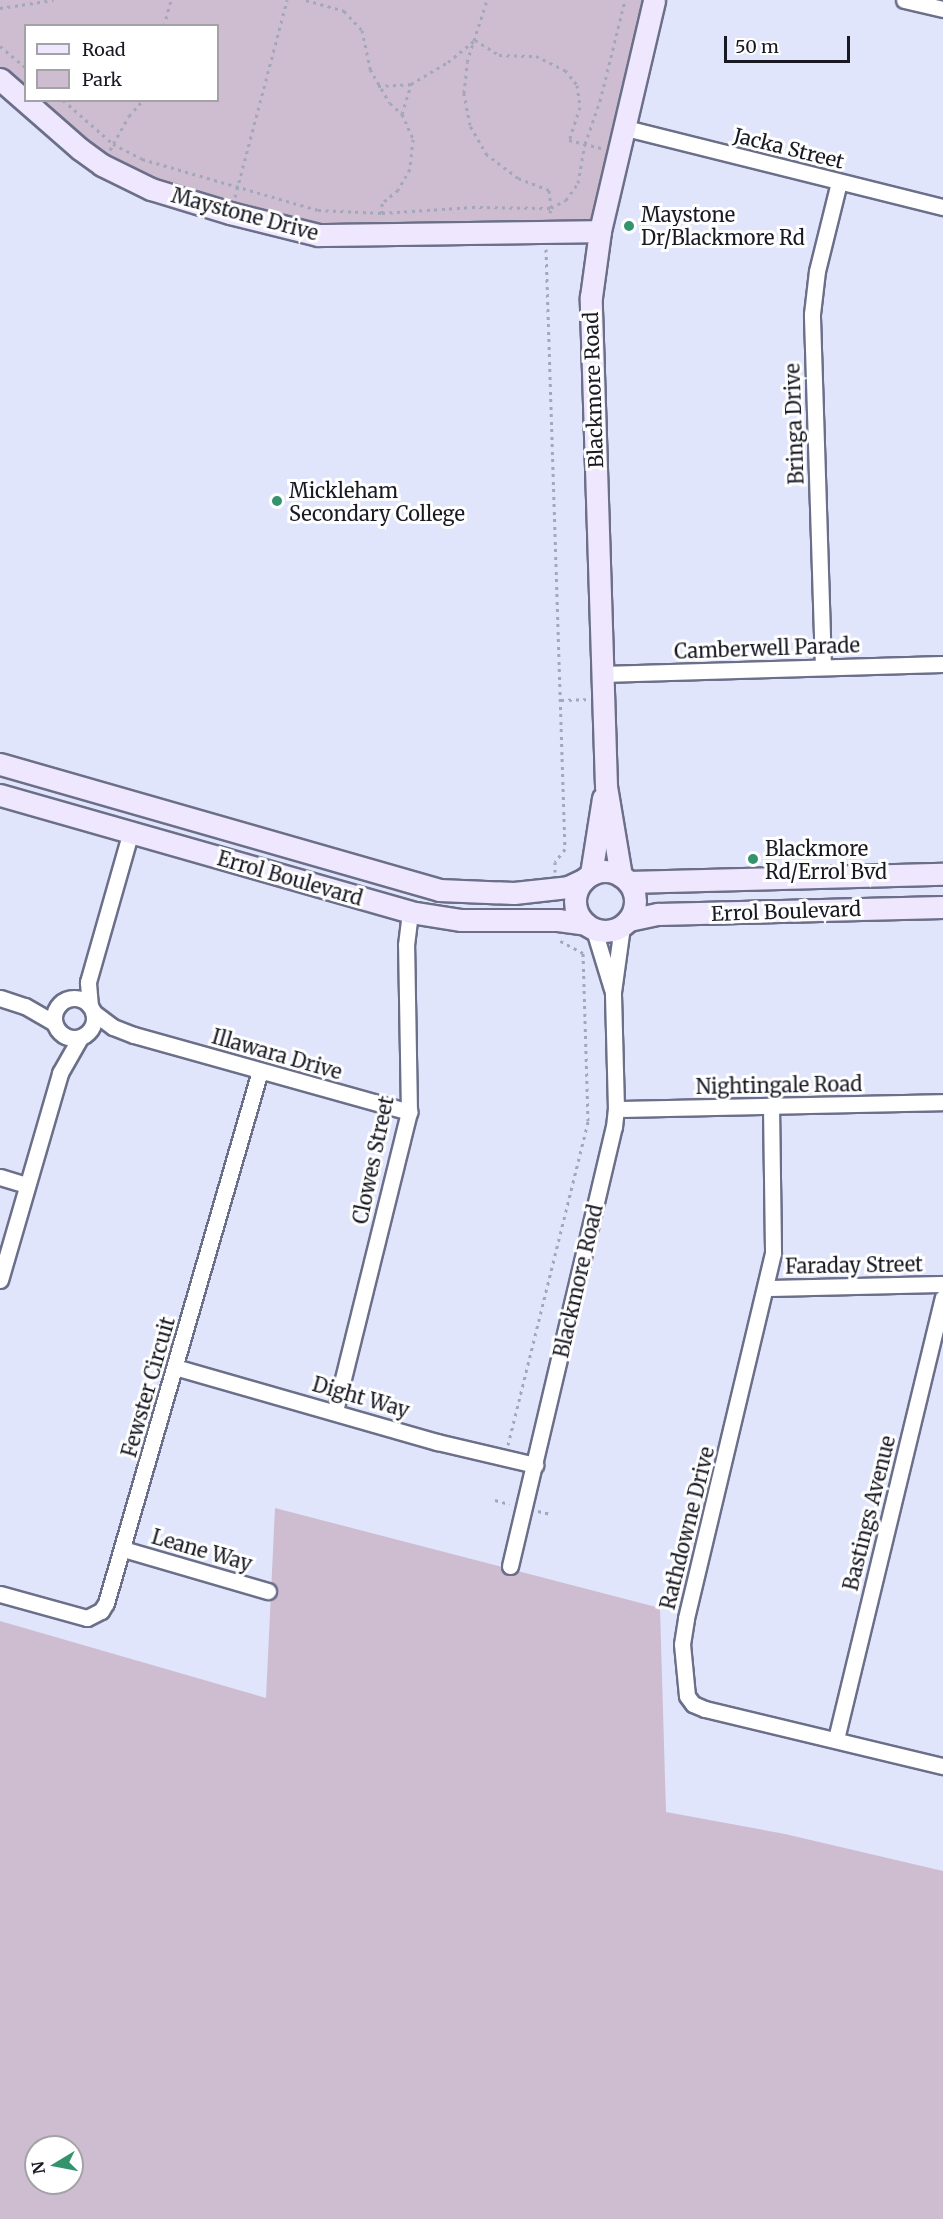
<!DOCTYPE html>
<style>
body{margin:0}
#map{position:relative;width:943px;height:2219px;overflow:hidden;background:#e0e5fc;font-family:Merriweather,serif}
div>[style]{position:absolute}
.green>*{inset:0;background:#cebdd0}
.path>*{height:3px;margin-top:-1.5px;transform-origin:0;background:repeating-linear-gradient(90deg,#a3a7ba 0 3px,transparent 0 7.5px)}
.roads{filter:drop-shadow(2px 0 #6b6f89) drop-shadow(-2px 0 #6b6f89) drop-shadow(0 2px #6b6f89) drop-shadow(0 -2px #6b6f89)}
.street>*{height:15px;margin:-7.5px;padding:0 7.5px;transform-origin:7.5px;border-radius:7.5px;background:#fff}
.street>.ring{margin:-7.5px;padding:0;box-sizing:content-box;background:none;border:15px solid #fff;border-radius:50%}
.secondary>*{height:21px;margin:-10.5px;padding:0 10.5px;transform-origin:10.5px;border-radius:10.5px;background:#efe7fd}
.secondary>.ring{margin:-10.5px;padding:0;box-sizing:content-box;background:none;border:21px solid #efe7fd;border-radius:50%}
.dots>*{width:16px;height:16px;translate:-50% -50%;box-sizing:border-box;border:3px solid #fff;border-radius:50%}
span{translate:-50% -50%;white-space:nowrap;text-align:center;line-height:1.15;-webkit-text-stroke:6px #fff;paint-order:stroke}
.street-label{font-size:20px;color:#181923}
.poi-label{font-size:20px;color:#181923}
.left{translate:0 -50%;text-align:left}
.legend{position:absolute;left:24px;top:24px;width:195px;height:78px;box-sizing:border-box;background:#fff;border:2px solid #a3a3a7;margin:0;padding:8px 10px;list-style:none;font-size:18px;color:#181923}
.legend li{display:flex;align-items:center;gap:12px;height:30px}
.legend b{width:30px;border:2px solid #a3a3a7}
.north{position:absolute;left:24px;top:2135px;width:60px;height:60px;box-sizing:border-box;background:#fff;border:2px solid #a3a3a7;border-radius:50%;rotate:260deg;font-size:16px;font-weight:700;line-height:24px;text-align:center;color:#181923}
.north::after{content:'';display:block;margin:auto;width:21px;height:27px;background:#33936d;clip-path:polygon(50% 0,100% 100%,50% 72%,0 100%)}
.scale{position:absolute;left:724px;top:36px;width:126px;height:27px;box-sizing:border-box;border:3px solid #181923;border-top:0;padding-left:8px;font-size:18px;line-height:21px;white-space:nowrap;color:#181923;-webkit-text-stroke:4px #fff;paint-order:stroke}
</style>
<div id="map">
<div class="green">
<div style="clip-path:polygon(evenodd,0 0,654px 0,600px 231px,376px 236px,318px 235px,230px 213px,151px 189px,102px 165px,80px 149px,0 79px,0 0,26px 26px,218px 26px,218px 100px,26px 100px,26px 26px)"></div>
<div style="clip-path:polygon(evenodd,275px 1508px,660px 1608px,666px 1812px,785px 1834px,943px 1871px,943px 2219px,0 2219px,0 1621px,266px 1698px,275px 1508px,36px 2147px,72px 2147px,72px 2183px,36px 2183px,36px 2147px)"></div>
</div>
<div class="path">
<div style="left:306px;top:0;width:40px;rotate:16deg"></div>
<div style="left:344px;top:11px;width:26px;rotate:47deg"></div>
<div style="left:362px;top:30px;width:40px;rotate:78deg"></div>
<div style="left:370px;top:69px;width:39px;rotate:60deg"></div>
<div style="left:390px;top:103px;width:16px;rotate:43deg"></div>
<div style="left:402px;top:114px;width:27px;rotate:66deg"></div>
<div style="left:413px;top:139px;width:30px;rotate:96deg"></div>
<div style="left:410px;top:169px;width:24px;rotate:120deg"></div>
<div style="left:398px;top:190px;width:21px;rotate:141deg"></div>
<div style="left:382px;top:203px;width:10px;rotate:90deg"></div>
<div style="left:0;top:8px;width:54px;rotate:-8.6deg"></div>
<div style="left:164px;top:26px;width:27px;rotate:-75deg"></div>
<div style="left:0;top:46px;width:34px;rotate:40deg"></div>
<div style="left:378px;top:86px;width:33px;rotate:-3deg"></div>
<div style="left:411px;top:84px;width:43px;rotate:-30.7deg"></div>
<div style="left:448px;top:62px;width:35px;rotate:-39deg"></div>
<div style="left:475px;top:40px;width:28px;rotate:32deg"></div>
<div style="left:499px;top:55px;width:37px;rotate:2deg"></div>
<div style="left:536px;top:56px;width:32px;rotate:26deg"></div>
<div style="left:565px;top:70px;width:19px;rotate:51deg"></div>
<div style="left:577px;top:85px;width:22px;rotate:82deg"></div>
<div style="left:580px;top:107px;width:35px;rotate:108deg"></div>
<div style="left:569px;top:140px;width:34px;rotate:14deg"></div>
<div style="left:63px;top:100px;width:67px;rotate:41.3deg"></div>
<div style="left:113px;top:144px;width:33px;rotate:27deg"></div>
<div style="left:142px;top:159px;width:183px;rotate:16.2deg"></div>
<div style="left:318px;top:210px;width:64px;rotate:2.7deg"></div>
<div style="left:382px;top:213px;width:90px;rotate:-3.8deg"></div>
<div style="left:472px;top:207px;width:79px;rotate:0.7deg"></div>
<div style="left:551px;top:208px;width:18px;rotate:-96deg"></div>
<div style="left:549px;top:190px;width:33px;rotate:-159deg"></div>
<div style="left:518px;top:178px;width:39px;rotate:-143deg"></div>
<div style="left:487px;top:155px;width:34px;rotate:-120deg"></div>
<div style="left:470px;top:125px;width:33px;rotate:-101deg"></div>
<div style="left:464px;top:93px;width:31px;rotate:-84deg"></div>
<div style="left:467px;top:62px;width:65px;rotate:-72.1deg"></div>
<div style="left:402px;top:114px;width:31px;rotate:-73deg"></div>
<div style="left:110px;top:150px;width:39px;rotate:-61deg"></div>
<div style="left:129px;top:116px;width:21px;rotate:-49deg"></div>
<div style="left:235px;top:197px;width:204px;rotate:-75.2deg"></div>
<div style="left:550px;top:213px;width:5px;rotate:-79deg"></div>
<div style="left:551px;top:208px;width:17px;rotate:-28deg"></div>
<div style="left:566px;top:200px;width:21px;rotate:-55deg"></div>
<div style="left:578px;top:183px;width:40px;rotate:-80deg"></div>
<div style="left:585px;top:144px;width:46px;rotate:-70.8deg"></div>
<div style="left:600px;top:101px;width:104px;rotate:-76.1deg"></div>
<div style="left:546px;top:249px;width:600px;rotate:88.19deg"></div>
<div style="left:565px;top:849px;width:16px;rotate:128deg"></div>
<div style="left:555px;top:862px;width:10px;rotate:90deg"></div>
<div style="left:561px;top:700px;width:25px;rotate:-2deg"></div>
<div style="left:508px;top:1445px;width:334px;rotate:-76.1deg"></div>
<div style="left:588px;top:1121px;width:168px;rotate:-91.7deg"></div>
<div style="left:583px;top:953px;width:26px;rotate:-152deg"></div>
<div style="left:495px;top:1500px;width:15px;rotate:16deg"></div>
<div style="left:538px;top:1511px;width:13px;rotate:13deg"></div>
</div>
<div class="roads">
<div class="street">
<div style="left:904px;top:0;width:40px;rotate:13deg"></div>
<div style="left:626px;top:128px;width:327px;rotate:14deg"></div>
<div style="left:823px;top:667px;width:353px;rotate:-91.8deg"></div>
<div style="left:812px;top:314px;width:43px;rotate:-83.4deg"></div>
<div style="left:817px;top:271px;width:92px;rotate:-76.1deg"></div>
<div style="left:601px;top:674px;width:342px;rotate:-1.7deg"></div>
<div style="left:594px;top:930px;width:62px;rotate:73deg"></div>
<div style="left:0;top:998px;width:26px;rotate:18deg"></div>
<div style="left:25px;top:1006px;width:34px;rotate:30deg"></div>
<div class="ring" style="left:54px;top:998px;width:25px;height:25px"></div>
<div style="left:90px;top:1006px;width:24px;rotate:-95deg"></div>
<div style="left:88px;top:982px;width:157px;rotate:-74.1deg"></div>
<div style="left:93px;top:1012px;width:25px;rotate:37deg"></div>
<div style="left:113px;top:1027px;width:22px;rotate:21deg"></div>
<div style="left:134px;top:1035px;width:286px;rotate:15.6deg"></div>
<div style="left:771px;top:1106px;width:147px;rotate:89.2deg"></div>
<div style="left:773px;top:1253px;width:376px;rotate:103.4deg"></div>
<div style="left:686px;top:1619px;width:25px;rotate:99deg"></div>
<div style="left:682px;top:1644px;width:52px;rotate:84.5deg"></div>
<div style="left:687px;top:1696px;width:10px;rotate:53deg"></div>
<div style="left:693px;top:1704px;width:13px;rotate:23deg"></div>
<div style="left:705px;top:1709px;width:245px;rotate:13.5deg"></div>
<div style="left:616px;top:1109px;width:327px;rotate:-1.2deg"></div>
<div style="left:0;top:1177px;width:28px;rotate:17deg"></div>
<div style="left:0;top:1280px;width:216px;rotate:-73.8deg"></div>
<div style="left:60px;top:1073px;width:40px;rotate:-60.3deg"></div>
<div style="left:767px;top:1288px;width:176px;rotate:-1.3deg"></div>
<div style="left:175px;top:1367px;width:273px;rotate:16deg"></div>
<div style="left:437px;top:1442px;width:101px;rotate:13.2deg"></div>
<div style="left:335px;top:1411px;width:308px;rotate:-76.1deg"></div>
<div style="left:409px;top:1112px;width:167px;rotate:-91deg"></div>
<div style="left:406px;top:945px;width:33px;rotate:-83deg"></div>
<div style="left:123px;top:1549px;width:151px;rotate:16.2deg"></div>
<div style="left:510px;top:1566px;width:451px;rotate:-76.7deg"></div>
<div style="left:614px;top:1127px;width:18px;rotate:-84deg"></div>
<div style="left:616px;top:1109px;width:117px;rotate:-91.5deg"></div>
<div style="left:613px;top:992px;width:67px;rotate:-82.2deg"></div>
<div style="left:0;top:1594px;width:90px;rotate:15.4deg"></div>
<div style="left:87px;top:1618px;width:16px;rotate:-27deg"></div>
<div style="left:101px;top:1611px;width:9px;rotate:-58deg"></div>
<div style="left:106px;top:1603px;width:554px;rotate:-73.86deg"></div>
<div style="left:836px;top:1739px;width:454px;rotate:-76.4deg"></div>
</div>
<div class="secondary">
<div style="left:0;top:79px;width:106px;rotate:41.2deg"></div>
<div style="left:80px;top:149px;width:27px;rotate:36deg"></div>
<div style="left:102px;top:165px;width:55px;rotate:26.1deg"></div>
<div style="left:151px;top:189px;width:83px;rotate:16.9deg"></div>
<div style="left:230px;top:213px;width:91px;rotate:14deg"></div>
<div style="left:318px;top:235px;width:282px;rotate:-0.8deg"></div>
<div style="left:0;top:764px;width:457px;rotate:16deg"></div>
<div style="left:439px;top:890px;width:75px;rotate:2.3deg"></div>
<div style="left:514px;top:893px;width:54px;rotate:-6.3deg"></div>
<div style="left:568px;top:887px;width:17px;rotate:-25deg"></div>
<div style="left:0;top:795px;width:426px;rotate:15.9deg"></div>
<div style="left:410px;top:912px;width:52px;rotate:8.9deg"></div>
<div style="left:461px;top:920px;width:97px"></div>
<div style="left:558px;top:920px;width:28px;rotate:8deg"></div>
<div class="ring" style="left:575px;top:871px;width:39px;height:39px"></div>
<div style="left:591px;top:874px;width:77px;rotate:-81deg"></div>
<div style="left:621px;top:876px;width:91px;rotate:-99.5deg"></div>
<div style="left:606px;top:786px;width:489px;rotate:-91.8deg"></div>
<div style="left:591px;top:297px;width:67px;rotate:-82.2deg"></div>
<div style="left:600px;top:231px;width:237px;rotate:-76.8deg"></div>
<div style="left:628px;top:882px;width:315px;rotate:-1.5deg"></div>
<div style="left:629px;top:920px;width:30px;rotate:-12deg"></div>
<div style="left:658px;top:914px;width:285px;rotate:-1.4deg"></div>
</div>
</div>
<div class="dots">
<div style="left:629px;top:226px;background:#33936d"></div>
<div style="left:277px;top:501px;background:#33936d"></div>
<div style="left:753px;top:859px;background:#33936d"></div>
</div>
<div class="street-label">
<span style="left:789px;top:148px;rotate:14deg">Jacka Street</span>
<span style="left:245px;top:214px;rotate:15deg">Maystone Drive</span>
<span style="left:593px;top:390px;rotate:-92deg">Blackmore Road</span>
<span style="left:794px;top:424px;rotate:-92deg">Bringa Drive</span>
<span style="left:767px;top:648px;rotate:-2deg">Camberwell Parade</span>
<span style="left:290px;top:878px;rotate:16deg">Errol Boulevard</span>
<span style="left:786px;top:911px;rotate:-2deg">Errol Boulevard</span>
<span style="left:277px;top:1054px;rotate:16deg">Illawara Drive</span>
<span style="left:779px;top:1085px;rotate:-1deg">Nightingale Road</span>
<span style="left:373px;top:1160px;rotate:-78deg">Clowes Street</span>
<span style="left:854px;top:1265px;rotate:-1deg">Faraday Street</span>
<span style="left:578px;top:1281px;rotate:-77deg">Blackmore Road</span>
<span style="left:148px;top:1387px;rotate:-74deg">Fewster Circuit</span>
<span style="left:361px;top:1397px;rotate:16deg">Dight Way</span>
<span style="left:869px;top:1513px;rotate:-76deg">Bastings Avenue</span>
<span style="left:687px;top:1528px;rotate:-76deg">Rathdowne Drive</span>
<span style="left:202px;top:1550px;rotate:16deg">Leane Way</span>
</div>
<div class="poi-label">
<span class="left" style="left:641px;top:226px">Maystone<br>Dr/Blackmore Rd</span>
<span class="left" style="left:289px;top:502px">Mickleham<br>Secondary College</span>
<span class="left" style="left:765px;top:860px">Blackmore<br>Rd/Errol Bvd</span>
</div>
<ul class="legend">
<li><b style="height:8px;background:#efe7fd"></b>Road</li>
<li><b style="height:16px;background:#cebdd0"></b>Park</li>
</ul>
<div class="north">N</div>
<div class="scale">50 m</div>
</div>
